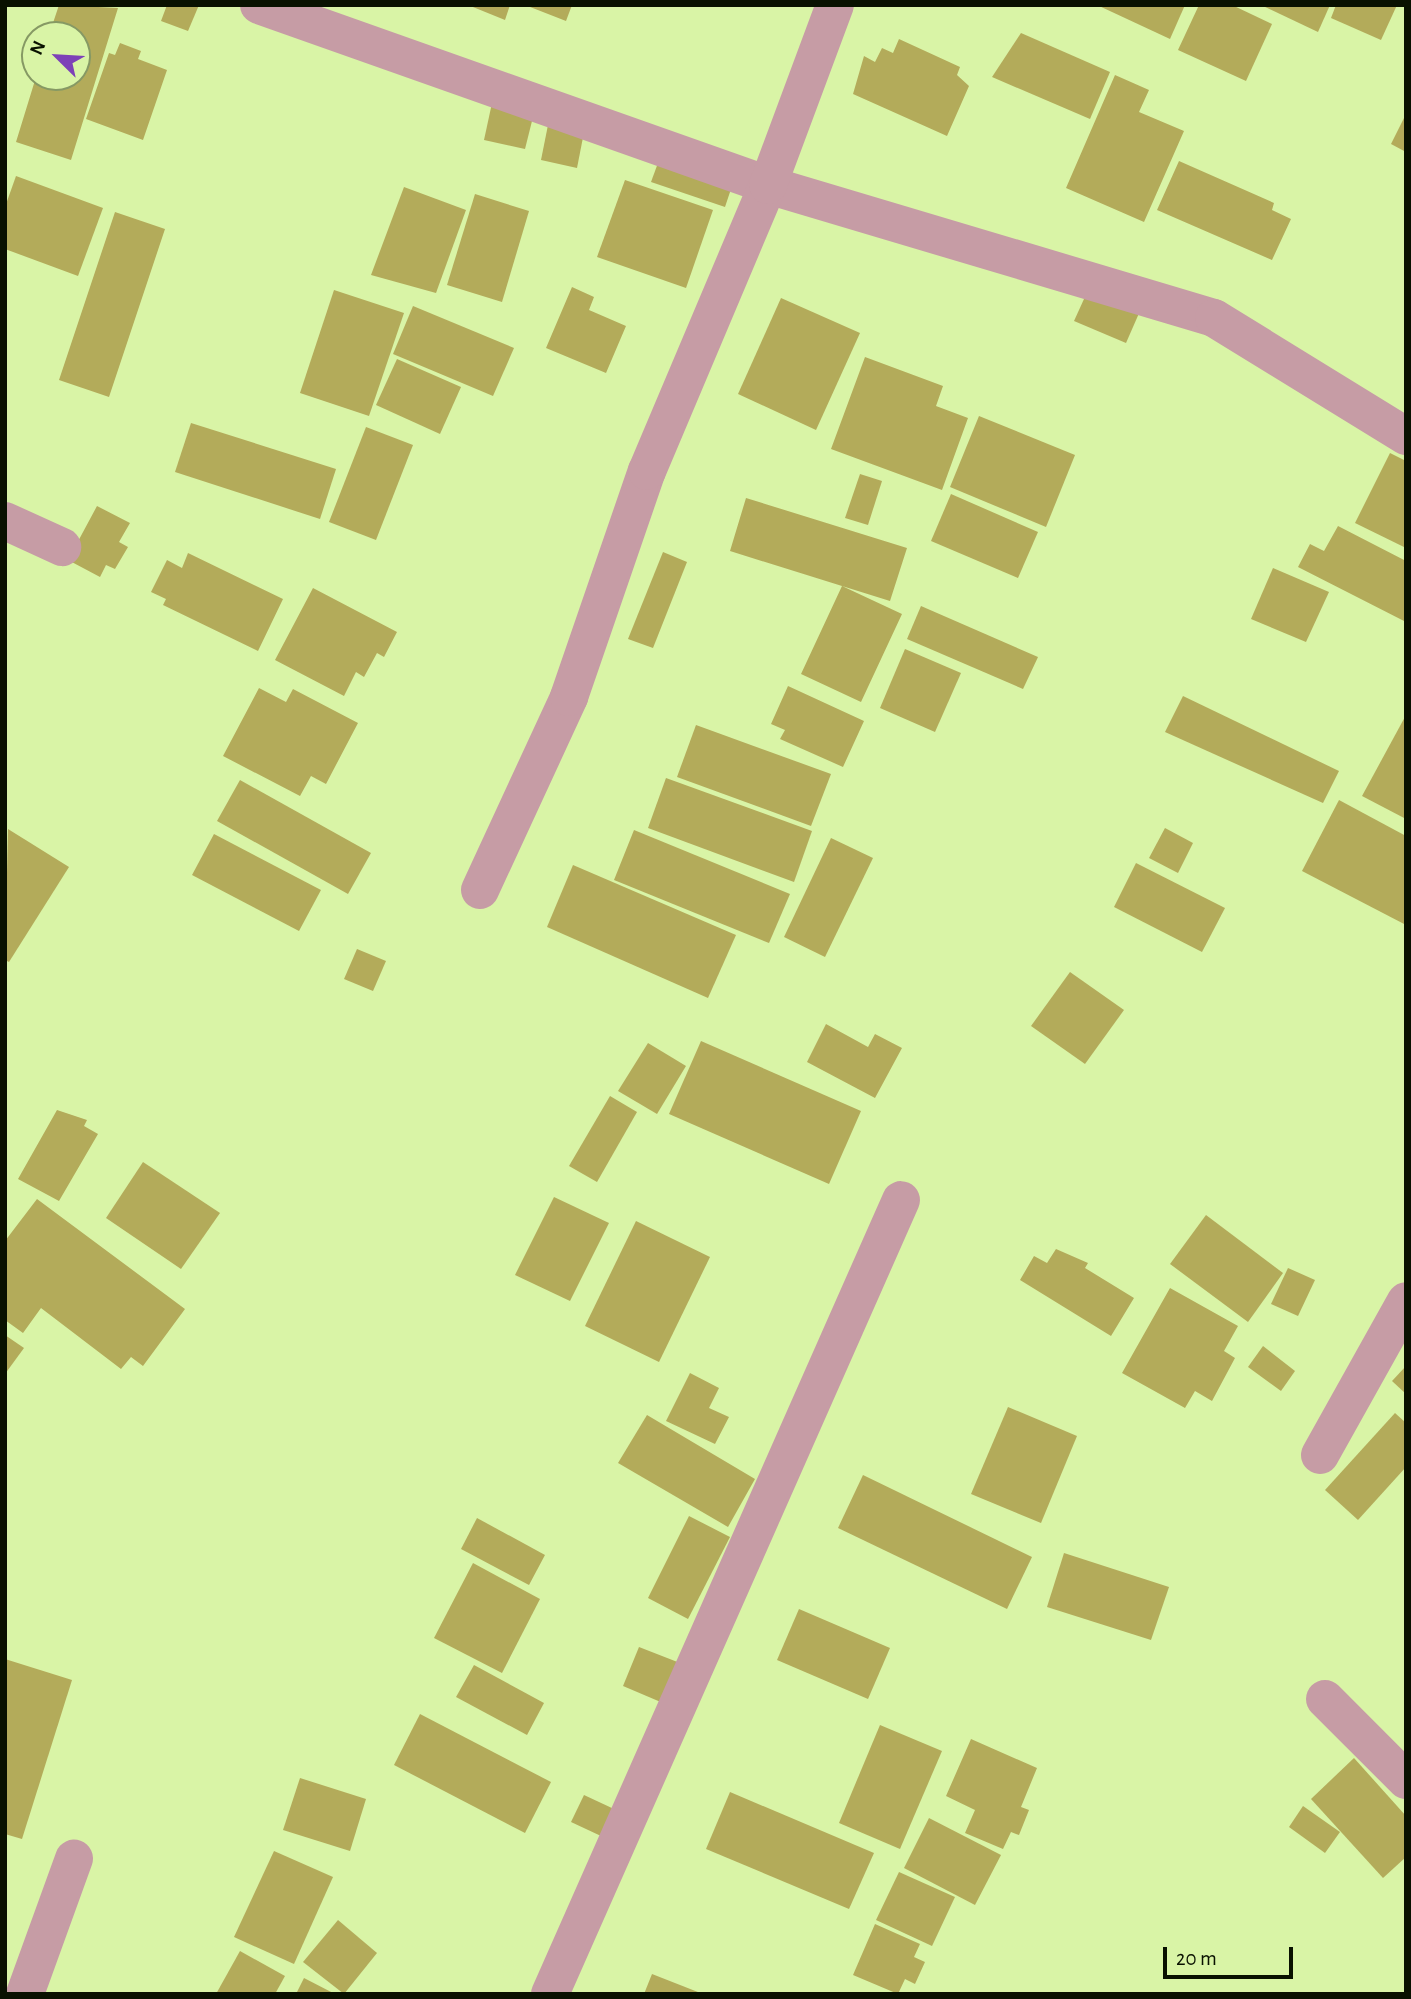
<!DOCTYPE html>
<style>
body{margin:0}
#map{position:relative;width:1411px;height:1999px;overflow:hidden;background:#d9f4a6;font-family:"Alegreya Sans",sans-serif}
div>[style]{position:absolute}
.building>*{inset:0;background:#b3ab5a}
.minor>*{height:38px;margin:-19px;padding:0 19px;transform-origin:19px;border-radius:19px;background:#c69ca5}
span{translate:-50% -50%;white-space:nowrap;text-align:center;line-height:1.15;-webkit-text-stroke:6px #d9f4a6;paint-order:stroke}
.frame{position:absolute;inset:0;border:7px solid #091100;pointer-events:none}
.north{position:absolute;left:21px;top:21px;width:70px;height:70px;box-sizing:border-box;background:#d9f4a6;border:2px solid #869964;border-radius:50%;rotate:294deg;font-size:19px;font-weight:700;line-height:28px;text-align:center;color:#091100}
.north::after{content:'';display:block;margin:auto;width:24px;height:32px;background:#7d41b7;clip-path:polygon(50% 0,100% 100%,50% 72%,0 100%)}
.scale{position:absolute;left:1163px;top:1947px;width:130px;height:32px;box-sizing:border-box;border:4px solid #091100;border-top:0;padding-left:9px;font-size:21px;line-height:24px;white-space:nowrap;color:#091100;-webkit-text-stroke:5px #d9f4a6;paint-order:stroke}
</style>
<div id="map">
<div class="building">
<div style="clip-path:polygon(59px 5px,118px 8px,71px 160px,16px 142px,36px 77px,77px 77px,77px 35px,49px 35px)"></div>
<div style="clip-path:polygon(167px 5px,199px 5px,188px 31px,161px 21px)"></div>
<div style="clip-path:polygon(468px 5px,510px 5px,505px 20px)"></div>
<div style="clip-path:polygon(525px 5px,572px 5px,566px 21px)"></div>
<div style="clip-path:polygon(1097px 5px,1185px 5px,1170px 39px)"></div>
<div style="clip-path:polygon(1199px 5px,1232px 5px,1272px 24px,1246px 81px,1178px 50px)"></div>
<div style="clip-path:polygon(1261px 5px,1330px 5px,1318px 32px)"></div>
<div style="clip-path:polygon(1336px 5px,1397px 5px,1381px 40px,1331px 18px)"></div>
<div style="clip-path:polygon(1021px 33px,1110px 72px,1090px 119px,992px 77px)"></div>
<div style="clip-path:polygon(899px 39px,960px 67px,957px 75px,969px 86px,947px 136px,853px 94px,864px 56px,875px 62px,882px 48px,893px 53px)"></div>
<div style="clip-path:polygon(120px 43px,141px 51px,138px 59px,167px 70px,143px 140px,86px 119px,109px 53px,115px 55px)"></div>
<div style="clip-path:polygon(1115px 75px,1149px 90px,1139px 112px,1184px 131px,1144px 222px,1066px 188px)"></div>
<div style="clip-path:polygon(492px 103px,534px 113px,525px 149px,484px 140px)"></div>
<div style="clip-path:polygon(1406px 114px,1406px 152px,1391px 144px)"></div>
<div style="clip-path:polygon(550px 115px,586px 122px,577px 168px,541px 160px)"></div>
<div style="clip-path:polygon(662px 152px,735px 177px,725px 207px,651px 182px)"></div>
<div style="clip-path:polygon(1179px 161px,1274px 203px,1272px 210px,1291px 219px,1272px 260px,1157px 210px)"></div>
<div style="clip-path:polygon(16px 176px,103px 208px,78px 276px,5px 249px,5px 207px)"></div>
<div style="clip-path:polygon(625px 180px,713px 210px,686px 288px,597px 257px)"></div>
<div style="clip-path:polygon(404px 187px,466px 210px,436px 293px,371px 275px)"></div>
<div style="clip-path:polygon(475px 194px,529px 211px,502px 302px,447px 285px)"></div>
<div style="clip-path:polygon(115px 212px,165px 229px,109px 397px,59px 380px)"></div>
<div style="clip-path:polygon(572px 287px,594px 297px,589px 310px,626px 326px,606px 373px,546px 348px)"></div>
<div style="clip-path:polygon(1089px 288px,1140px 311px,1126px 343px,1074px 321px)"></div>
<div style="clip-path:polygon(334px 290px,404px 313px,369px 416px,300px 393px)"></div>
<div style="clip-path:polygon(781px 298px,860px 333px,816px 430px,738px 394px)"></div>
<div style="clip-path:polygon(413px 306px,514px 348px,493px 396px,393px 354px)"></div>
<div style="clip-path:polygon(865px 357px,943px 386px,936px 406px,968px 418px,942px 490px,831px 449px)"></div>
<div style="clip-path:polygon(397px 359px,461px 387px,440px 434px,376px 405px)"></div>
<div style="clip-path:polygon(979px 416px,1075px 455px,1046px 527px,950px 487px)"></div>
<div style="clip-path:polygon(191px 423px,336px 469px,320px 519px,175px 472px)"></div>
<div style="clip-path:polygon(366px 427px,413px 445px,376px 540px,329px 522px)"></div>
<div style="clip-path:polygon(1390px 453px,1406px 461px,1406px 548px,1355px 523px)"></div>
<div style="clip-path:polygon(860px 474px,882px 481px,868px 525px,845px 518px)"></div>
<div style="clip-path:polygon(951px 494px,1038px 532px,1018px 578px,931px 541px)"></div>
<div style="clip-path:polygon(746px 498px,907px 548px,890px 601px,842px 586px,902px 614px,861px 702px,801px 674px,842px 586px,730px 551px)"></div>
<div style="clip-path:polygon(97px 506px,130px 523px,119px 542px,128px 547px,115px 569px,106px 565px,100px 577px,68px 560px)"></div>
<div style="clip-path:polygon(1338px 526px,1406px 561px,1406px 622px,1298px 567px,1310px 544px,1324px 551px)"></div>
<div style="clip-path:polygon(663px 552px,687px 562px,653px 648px,628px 639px)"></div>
<div style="clip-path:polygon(188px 553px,283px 599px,258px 651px,163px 605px,166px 599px,151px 592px,167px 560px,182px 568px)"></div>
<div style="clip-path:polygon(1273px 568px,1329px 592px,1306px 642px,1251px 619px)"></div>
<div style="clip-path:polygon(313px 588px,397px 632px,384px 657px,377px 653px,364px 677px,356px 672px,344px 696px,275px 660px)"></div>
<div style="clip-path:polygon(921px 606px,1038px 657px,1023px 689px,907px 639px)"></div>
<div style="clip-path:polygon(905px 649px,961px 673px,935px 732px,880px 708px)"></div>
<div style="clip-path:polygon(788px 686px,864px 721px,843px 767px,780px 739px,785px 730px,771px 724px)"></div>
<div style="clip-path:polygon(259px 688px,286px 702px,293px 689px,358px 723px,326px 784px,311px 776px,300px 796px,223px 756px)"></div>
<div style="clip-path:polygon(1183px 696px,1339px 771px,1323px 803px,1165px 732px)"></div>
<div style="clip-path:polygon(1406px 715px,1406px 819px,1362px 796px)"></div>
<div style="clip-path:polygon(696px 725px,831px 774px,811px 826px,677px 777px)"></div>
<div style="clip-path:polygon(666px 778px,812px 831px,794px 882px,648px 828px)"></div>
<div style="clip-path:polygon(240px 780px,371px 853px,348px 894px,217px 821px)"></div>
<div style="clip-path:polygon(1339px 800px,1406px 836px,1406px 925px,1302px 871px)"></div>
<div style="clip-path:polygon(1165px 828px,1193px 843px,1178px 873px,1149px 858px)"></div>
<div style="clip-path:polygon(8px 829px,69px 867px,9px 962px,5px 960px)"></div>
<div style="clip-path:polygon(634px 830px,790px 894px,769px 943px,614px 880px)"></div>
<div style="clip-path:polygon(214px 834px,321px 890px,299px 931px,192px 875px)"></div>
<div style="clip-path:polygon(831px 838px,873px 858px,825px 957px,784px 937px)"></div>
<div style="clip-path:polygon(1136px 863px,1225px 908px,1202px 952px,1114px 907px)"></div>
<div style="clip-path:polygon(573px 865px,736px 935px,708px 998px,547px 927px)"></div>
<div style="clip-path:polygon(357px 949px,386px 961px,373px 991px,344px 979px)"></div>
<div style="clip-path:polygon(1070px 972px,1124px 1010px,1085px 1064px,1031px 1026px)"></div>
<div style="clip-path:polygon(826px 1024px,868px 1047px,875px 1034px,902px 1048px,875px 1098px,807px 1062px)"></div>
<div style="clip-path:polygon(701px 1041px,861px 1111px,829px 1184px,669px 1114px)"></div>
<div style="clip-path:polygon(648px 1043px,686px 1066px,657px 1114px,618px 1091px)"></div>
<div style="clip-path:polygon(610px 1096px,637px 1112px,597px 1182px,569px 1166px)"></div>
<div style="clip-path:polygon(57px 1110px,87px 1120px,84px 1126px,98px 1134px,59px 1201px,18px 1179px)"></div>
<div style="clip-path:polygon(143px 1162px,220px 1213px,181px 1269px,106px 1218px)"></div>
<div style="clip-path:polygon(554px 1197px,609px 1223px,570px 1301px,515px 1275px)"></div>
<div style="clip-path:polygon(37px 1199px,185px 1309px,143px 1366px,131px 1357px,121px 1369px,41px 1308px,23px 1333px,5px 1320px,5px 1241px)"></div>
<div style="clip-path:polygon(1206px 1215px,1283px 1273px,1248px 1322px,1170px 1264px)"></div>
<div style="clip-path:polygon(636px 1221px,710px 1257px,659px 1362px,585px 1326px)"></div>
<div style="clip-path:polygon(1056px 1249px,1088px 1263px,1085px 1268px,1134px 1298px,1111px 1336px,1020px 1280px,1034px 1256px,1047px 1263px)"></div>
<div style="clip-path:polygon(1288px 1268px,1315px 1280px,1298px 1316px,1271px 1304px)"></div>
<div style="clip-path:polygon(1170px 1288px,1238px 1326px,1224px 1351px,1235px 1358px,1212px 1401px,1195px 1391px,1185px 1408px,1122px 1373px)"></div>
<div style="clip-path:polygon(5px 1335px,24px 1348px,5px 1374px)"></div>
<div style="clip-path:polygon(1263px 1346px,1295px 1371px,1281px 1391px,1248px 1367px)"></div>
<div style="clip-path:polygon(1406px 1366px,1406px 1394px,1392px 1381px)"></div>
<div style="clip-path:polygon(690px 1373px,719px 1388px,709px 1408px,729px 1417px,715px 1444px,666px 1421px)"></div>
<div style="clip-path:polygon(1008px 1407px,1077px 1436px,1041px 1523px,971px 1494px)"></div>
<div style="clip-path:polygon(1395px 1413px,1406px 1423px,1406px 1467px,1358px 1520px,1325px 1490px)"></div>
<div style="clip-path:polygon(647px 1415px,755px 1479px,728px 1527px,618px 1463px)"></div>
<div style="clip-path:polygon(863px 1475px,1032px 1557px,1007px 1609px,838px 1528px)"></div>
<div style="clip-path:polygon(689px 1516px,730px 1537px,688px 1619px,648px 1598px)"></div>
<div style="clip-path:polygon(477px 1518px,545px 1555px,529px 1585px,461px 1549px)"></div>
<div style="clip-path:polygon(1064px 1553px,1169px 1587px,1151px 1640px,1047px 1607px)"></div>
<div style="clip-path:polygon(473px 1563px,540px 1599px,502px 1673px,434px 1638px)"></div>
<div style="clip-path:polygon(799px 1609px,890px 1648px,868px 1699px,777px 1660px)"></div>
<div style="clip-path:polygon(639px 1647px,680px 1663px,663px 1703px,623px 1686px)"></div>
<div style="clip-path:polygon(5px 1659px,72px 1680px,22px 1839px,5px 1834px)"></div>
<div style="clip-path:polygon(474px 1665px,544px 1703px,527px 1735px,456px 1697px)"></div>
<div style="clip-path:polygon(420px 1714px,551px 1782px,525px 1833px,394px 1765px)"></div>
<div style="clip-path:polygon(880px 1725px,942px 1751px,900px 1849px,839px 1823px)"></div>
<div style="clip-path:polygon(971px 1739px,1037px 1768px,1021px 1807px,1029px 1810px,1019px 1835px,1011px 1832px,1003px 1849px,965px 1833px,975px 1810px,946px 1796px)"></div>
<div style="clip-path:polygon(1354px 1758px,1406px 1816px,1406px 1857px,1383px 1878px,1311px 1799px)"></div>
<div style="clip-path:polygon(300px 1778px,366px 1799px,350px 1851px,283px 1830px)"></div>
<div style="clip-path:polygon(730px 1792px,874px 1853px,849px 1909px,706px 1849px)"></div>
<div style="clip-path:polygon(584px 1795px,614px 1809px,601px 1836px,571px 1822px)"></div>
<div style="clip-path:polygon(1303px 1806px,1340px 1832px,1325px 1853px,1289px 1827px)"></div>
<div style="clip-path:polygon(929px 1818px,1001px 1855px,975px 1905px,904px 1868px)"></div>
<div style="clip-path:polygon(274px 1851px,333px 1877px,294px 1964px,234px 1937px)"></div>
<div style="clip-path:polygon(899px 1872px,955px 1897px,932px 1946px,876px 1920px)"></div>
<div style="clip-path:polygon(338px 1920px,377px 1953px,344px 1994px,303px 1962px)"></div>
<div style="clip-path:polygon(875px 1924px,920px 1944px,914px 1957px,925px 1962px,915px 1984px,905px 1979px,898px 1994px,853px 1975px)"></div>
<div style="clip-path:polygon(240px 1951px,285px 1976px,275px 1994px,216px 1994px)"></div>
<div style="clip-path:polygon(652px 1974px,703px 1994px,644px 1994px)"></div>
<div style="clip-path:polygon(304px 1978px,335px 1994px,296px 1994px)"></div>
</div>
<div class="minor">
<div style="left:259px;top:5px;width:540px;rotate:19.48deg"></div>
<div style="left:768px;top:185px;width:465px;rotate:16.6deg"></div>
<div style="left:1214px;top:318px;width:225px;rotate:31.6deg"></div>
<div style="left:5px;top:521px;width:63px;rotate:24.5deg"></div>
<div style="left:480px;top:890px;width:213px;rotate:-65.2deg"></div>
<div style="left:569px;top:697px;width:239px;rotate:-71deg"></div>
<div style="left:647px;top:471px;width:311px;rotate:-67.1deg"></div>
<div style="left:768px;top:185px;width:192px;rotate:-69.6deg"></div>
<div style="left:1320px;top:1455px;width:176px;rotate:-60.8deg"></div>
<div style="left:1325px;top:1699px;width:115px;rotate:45deg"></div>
<div style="left:25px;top:1994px;width:144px;rotate:-70.1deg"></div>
<div style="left:550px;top:1994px;width:868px;rotate:-66.15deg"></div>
</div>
<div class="frame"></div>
<div class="north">N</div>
<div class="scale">20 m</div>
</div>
